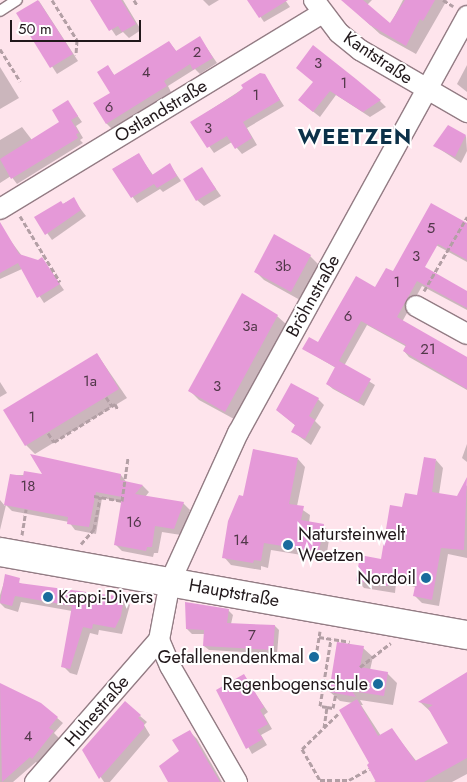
<!DOCTYPE html>
<meta charset="utf-8">
<style>
body{margin:0}
#map{position:relative;width:467px;height:782px;overflow:hidden;background:#fee4ec;font-family:Jost,sans-serif}
div>[style]{position:absolute}
.shadow>*{inset:0;background:#0003}
.building>*{inset:0;background:#e599d8}
.path>*{height:3px;margin-top:-1.5px;transform-origin:0;background:repeating-linear-gradient(90deg,#b39fa5 0 5px,transparent 0 7.5px)}
.roads{filter:drop-shadow(1px 0 #937c84) drop-shadow(-1px 0 #937c84) drop-shadow(0 1px #937c84) drop-shadow(0 -1px #937c84)}
.lane>*{height:10px;margin:-5px;padding:0 5px;transform-origin:5px;border-radius:5px;background:#fff}
.street>*{height:20px;margin:-10px;padding:0 10px;transform-origin:10px;border-radius:10px;background:#fff}
.secondary>*{height:28px;margin:-14px;padding:0 14px;transform-origin:14px;border-radius:14px;background:#fff}
.dots>*{width:14px;height:14px;translate:-50% -50%;box-sizing:border-box;border:2px solid #fff;border-radius:50%}
span{translate:-50% -50%;white-space:nowrap;text-align:center;line-height:1.15;-webkit-text-stroke:4px #fff;paint-order:stroke}
.number-label{font-size:15px;color:#52384a}
.number-label span{-webkit-text-stroke-width:0}
.street-label{font-size:18px;color:#21181b}
.poi-label{font-size:18px;color:#21181b}
.left{translate:0 -50%;text-align:left}
.right{translate:-100% -50%;text-align:right}
.district-label{font-size:22px;color:#0c3149;font-weight:700;letter-spacing:1px}
.scale{position:absolute;left:10px;top:20px;width:131px;height:22px;box-sizing:border-box;border:2px solid #21181b;border-top:0;padding-left:6px;font-size:15px;line-height:18px;white-space:nowrap;color:#21181b;-webkit-text-stroke:4px #fff;paint-order:stroke}
</style>
<div id="map">
<div class="shadow">
<div style="clip-path:polygon(92px 0,123px 0,141px 30px,129px 38px,123px 32px,116px 36px)"></div>
<div style="clip-path:polygon(203px 0,219px 0,209px 6px)"></div>
<div style="clip-path:polygon(249px 0,285px 0,290px 7px,264px 22px)"></div>
<div style="clip-path:polygon(354px 0,372px 0,367px 5px,390px 25px,403px 0,447px 0,416px 54px,380px 34px,359px 15px)"></div>
<div style="clip-path:polygon(39px 1px,78px 61px,57px 74px,18px 14px)"></div>
<div style="clip-path:polygon(200px 38px,217px 63px,200px 74px,195px 69px,168px 86px,171px 92px,112px 129px,107px 124px,95px 104px,111px 94px,108px 67px,115px 76px,169px 42px,177px 52px)"></div>
<div style="clip-path:polygon(314px 47px,380px 101px,386px 107px,370px 117px,336px 95px,320px 117px,306px 106px,314px 82px)"></div>
<div style="clip-path:polygon(467px 65px,467px 92px,457px 84px)"></div>
<div style="clip-path:polygon(0 67px,19px 98px,0 109px)"></div>
<div style="clip-path:polygon(264px 75px,284px 106px,247px 128px,257px 145px,242px 154px,232px 142px,214px 153px,192px 122px)"></div>
<div style="clip-path:polygon(68px 102px,82px 122px,76px 126px,83px 138px,80px 140px,83px 143px,17px 184px,11px 176px,0 183px,0 140px,22px 127px,32px 140px,61px 122px)"></div>
<div style="clip-path:polygon(466px 136px,467px 151px,461px 163px,435px 146px)"></div>
<div style="clip-path:polygon(138px 154px,153px 175px,170px 165px,181px 181px,163px 192px,160px 189px,137px 203px,113px 169px)"></div>
<div style="clip-path:polygon(202px 169px,221px 196px,204px 206px,197px 200px)"></div>
<div style="clip-path:polygon(73px 199px,86px 216px,52px 240px,36px 217px)"></div>
<div style="clip-path:polygon(467px 232px,467px 262px,423px 238px)"></div>
<div style="clip-path:polygon(7px 236px,22px 256px,38px 261px,42px 259px,64px 290px,44px 303px,22px 269px,0 279px,0 241px)"></div>
<div style="clip-path:polygon(310px 256px,319px 265px,300px 300px,264px 280px,255px 271px)"></div>
<div style="clip-path:polygon(424px 269px,467px 292px,467px 310px,422px 286px,402px 322px,467px 359px,467px 390px,409px 357px,404px 351px,407px 347px,367px 325px,344px 366px,375px 385px,364px 406px,333px 389px,327px 384px,336px 368px,304px 349px,319px 344px,394px 273px)"></div>
<div style="clip-path:polygon(277px 316px,286px 324px,234px 419px,199px 400px,190px 391px)"></div>
<div style="clip-path:polygon(97px 354px,127px 398px,35px 454px,26px 445px)"></div>
<div style="clip-path:polygon(0 382px,7px 393px,0 397px)"></div>
<div style="clip-path:polygon(318px 399px,324px 405px,315px 421px,321px 427px,311px 445px,293px 432px,296px 426px,277px 410px)"></div>
<div style="clip-path:polygon(467px 444px,467px 462px,462px 458px)"></div>
<div style="clip-path:polygon(298px 459px,305px 467px,297px 506px,310px 515px,309px 523px,323px 525px,330px 533px,326px 559px,271px 550px,268px 568px,261px 566px,261px 570px,231px 565px,224px 557px,244px 497px)"></div>
<div style="clip-path:polygon(436px 460px,443px 468px,439px 494px,458px 497px,467px 485px,467px 558px,448px 554px,439px 606px,422px 603px,415px 596px,416px 587px,396px 583px,395px 593px,364px 588px,357px 580px,382px 560px,403px 509px,418px 496px)"></div>
<div style="clip-path:polygon(11px 475px,121px 475px,127px 483px,143px 486px,149px 492px,145px 497px,183px 503px,190px 510px,181px 535px,162px 532px,158px 553px,154px 553px,153px 557px,122px 551px,116px 545px,123px 502px,102px 498px,96px 534px,75px 530px,69px 522px,12px 511px,6px 505px,0 530px,0 500px,5px 506px)"></div>
<div style="clip-path:polygon(6px 576px,24px 585px,123px 598px,130px 605px,122px 634px,99px 630px,98px 635px,90px 633px,77px 675px,70px 673px,63px 666px,72px 611px,21px 602px,18px 612px,5px 608px,0 603px,0 595px)"></div>
<div style="clip-path:polygon(228px 610px,233px 615px,231px 624px,275px 626px,279px 630px,277px 654px,209px 650px,204px 646px,205px 634px,192px 634px,187px 629px)"></div>
<div style="clip-path:polygon(363px 648px,373px 657px,370px 670px,387px 673px,397px 683px,393px 705px,360px 700px,363px 705px,361px 705px,381px 736px,392px 730px,417px 762px,450px 744px,431px 712px,420px 702px,467px 675px,467px 774px,452px 782px,374px 782px,377px 780px,353px 703px,340px 701px,330px 692px)"></div>
<div style="clip-path:polygon(243px 676px,268px 712px,264px 715px,272px 729px,261px 735px,267px 745px,252px 754px,218px 691px)"></div>
<div style="clip-path:polygon(0 684px,41px 704px,63px 723px,54px 733px,59px 738px,38px 764px,36px 762px,13px 782px,0 782px)"></div>
<div style="clip-path:polygon(140px 716px,147px 722px,144px 725px,150px 735px,110px 782px,104px 782px,83px 750px)"></div>
<div style="clip-path:polygon(189px 731px,197px 739px,222px 782px,169px 782px)"></div>
</div>
<div class="building">
<div style="clip-path:polygon(38px 0,73px 54px,50px 68px,16px 13px)"></div>
<div style="clip-path:polygon(90px 0,121px 0,136px 24px,122px 32px,118px 26px,109px 31px)"></div>
<div style="clip-path:polygon(247px 0,288px 0,259px 18px)"></div>
<div style="clip-path:polygon(341px 0,363px 0,390px 23px,405px 0,435px 0,423px 21px,420px 19px,406px 46px,370px 25px)"></div>
<div style="clip-path:polygon(200px 36px,213px 58px,193px 70px,190px 64px,164px 81px,167px 86px,106px 124px,93px 103px,110px 93px,97px 72px,108px 65px,114px 75px,169px 41px,176px 51px)"></div>
<div style="clip-path:polygon(313px 45px,356px 79px,381px 100px,363px 112px,330px 91px,313px 112px,298px 100px,313px 82px,296px 68px)"></div>
<div style="clip-path:polygon(260px 73px,265px 74px,280px 100px,243px 122px,252px 138px,235px 149px,227px 136px,207px 148px,190px 122px,236px 94px,243px 88px,241px 85px)"></div>
<div style="clip-path:polygon(68px 100px,78px 116px,71px 120px,79px 133px,76px 134px,78px 138px,11px 179px,0 159px,59px 122px,52px 110px)"></div>
<div style="clip-path:polygon(448px 125px,466px 135px,455px 157px,433px 146px)"></div>
<div style="clip-path:polygon(139px 153px,152px 175px,170px 163px,177px 176px,157px 188px,154px 184px,131px 198px,112px 169px)"></div>
<div style="clip-path:polygon(202px 167px,216px 189px,196px 201px,183px 179px)"></div>
<div style="clip-path:polygon(74px 197px,81px 210px,45px 235px,34px 217px,61px 201px,63px 204px)"></div>
<div style="clip-path:polygon(431px 203px,467px 223px,467px 260px,438px 244px,425px 267px,467px 291px,467px 308px,417px 281px,397px 317px,467px 357px,467px 389px,403px 351px,406px 345px,361px 321px,339px 361px,371px 379px,358px 402px,326px 384px,335px 367px,302px 349px,309px 337px,318px 342px,356px 276px,375px 287px,386px 268px,393px 271px)"></div>
<div style="clip-path:polygon(0 222px,19px 254px,38px 260px,42px 257px,60px 284px,37px 298px,18px 263px,0 273px)"></div>
<div style="clip-path:polygon(274px 234px,311px 255px,291px 292px,254px 272px)"></div>
<div style="clip-path:polygon(242px 293px,278px 315px,225px 412px,188px 391px)"></div>
<div style="clip-path:polygon(97px 353px,119px 389px,25px 446px,3px 410px)"></div>
<div style="clip-path:polygon(291px 383px,319px 398px,309px 416px,315px 420px,305px 439px,291px 432px,295px 425px,276px 410px)"></div>
<div style="clip-path:polygon(253px 449px,298px 458px,289px 504px,304px 506px,301px 520px,324px 524px,319px 552px,264px 543px,261px 561px,254px 560px,253px 563px,222px 558px,228px 521px,239px 495px,243px 496px)"></div>
<div style="clip-path:polygon(30px 454px,121px 474px,120px 480px,143px 485px,135px 494px,184px 502px,174px 529px,155px 526px,152px 547px,147px 547px,146px 551px,114px 545px,122px 497px,96px 492px,89px 527px,67px 524px,68px 517px,4px 505px,10px 474px,23px 476px,24px 471px,42px 474px)"></div>
<div style="clip-path:polygon(424px 457px,436px 459px,432px 492px,457px 496px,467px 477px,464px 550px,441px 548px,432px 600px,413px 596px,416px 582px,389px 577px,388px 586px,356px 581px,360px 555px,381px 559px,390px 505px,402px 507px,405px 493px,417px 495px)"></div>
<div style="clip-path:polygon(5px 574px,20px 578px,19px 583px,124px 597px,121px 616px,115px 628px,93px 624px,92px 629px,83px 627px,70px 669px,61px 667px,72px 606px,15px 596px,12px 606px,0 603px)"></div>
<div style="clip-path:polygon(185px 602px,229px 609px,227px 623px,275px 625px,273px 650px,203px 646px,204px 630px,186px 629px)"></div>
<div style="clip-path:polygon(337px 642px,364px 646px,360px 667px,388px 672px,384px 696px,352px 691px,356px 697px,329px 692px)"></div>
<div style="clip-path:polygon(467px 672px,467px 758px,424px 782px,376px 782px,367px 765px,369px 763px,339px 710px,357px 699px,378px 736px,392px 728px,415px 761px,448px 743px,428px 708px,433px 705px,418px 702px)"></div>
<div style="clip-path:polygon(244px 674px,264px 707px,260px 710px,268px 724px,257px 730px,263px 739px,246px 749px,216px 690px)"></div>
<div style="clip-path:polygon(0 683px,41px 703px,58px 717px,49px 728px,54px 731px,32px 759px,30px 757px,2px 782px)"></div>
<div style="clip-path:polygon(125px 701px,141px 715px,138px 718px,144px 723px,144px 728px,99px 779px,82px 750px)"></div>
<div style="clip-path:polygon(190px 730px,208px 762px,220px 782px,168px 782px,159px 766px,179px 751px,172px 740px)"></div>
</div>
<div class="path">
<div style="left:52px;top:0;width:47px;rotate:58deg"></div>
<div style="left:77px;top:40px;width:15px;rotate:94deg"></div>
<div style="left:134px;top:0;width:6px;rotate:59deg"></div>
<div style="left:443px;top:0;width:12px;rotate:31deg"></div>
<div style="left:0;top:49px;width:38px;rotate:58deg"></div>
<div style="left:20px;top:216px;width:77px;rotate:58.8deg"></div>
<div style="left:424px;top:291px;width:86px;rotate:-59.8deg"></div>
<div style="left:106px;top:397px;width:11px;rotate:56deg"></div>
<div style="left:48px;top:433px;width:11px;rotate:56deg"></div>
<div style="left:54px;top:442px;width:72px;rotate:-31.9deg"></div>
<div style="left:115px;top:404px;width:7px;rotate:63deg"></div>
<div style="left:94px;top:496px;width:28px;rotate:10deg"></div>
<div style="left:122px;top:501px;width:43px;rotate:-82.1deg"></div>
<div style="left:22px;top:535px;width:26px;rotate:-81deg"></div>
<div style="left:81px;top:544px;width:20px;rotate:-49deg"></div>
<div style="left:94px;top:529px;width:33px;rotate:-79deg"></div>
<div style="left:319px;top:637px;width:31px;rotate:9deg"></div>
<div style="left:317px;top:650px;width:19px;rotate:-81deg"></div>
<div style="left:360px;top:667px;width:39px;rotate:-38deg"></div>
<div style="left:327px;top:707px;width:7px;rotate:-172deg"></div>
<div style="left:320px;top:706px;width:68px;rotate:-80.7deg"></div>
<div style="left:338px;top:714px;width:50px;rotate:135.8deg"></div>
<div style="left:302px;top:749px;width:36px;rotate:60deg"></div>
<div style="left:320px;top:780px;width:29px"></div>
<div style="left:349px;top:780px;width:23px;rotate:-29deg"></div>
<div style="left:324px;top:728px;width:21px;rotate:-82deg"></div>
<div style="left:327px;top:707px;width:6px;rotate:9deg"></div>
<div style="left:333px;top:708px;width:15px;rotate:-79deg"></div>
</div>
<div class="roads">
<div class="lane">
<div style="left:0;top:11px;width:20px;rotate:-33deg"></div>
</div>
<div class="street">
<div style="left:314px;top:0;width:41px;rotate:52.9deg"></div>
<div style="left:339px;top:33px;width:27px;rotate:39deg"></div>
<div style="left:360px;top:50px;width:124px;rotate:30.1deg"></div>
<div style="left:0;top:209px;width:377px;rotate:-31.3deg"></div>
<div style="left:416px;top:306px;width:58px;rotate:28.8deg"></div>
<div style="left:159px;top:640px;width:28px;rotate:67deg"></div>
<div style="left:170px;top:666px;width:134px;rotate:60deg"></div>
<div style="left:35px;top:782px;width:189px;rotate:-48.9deg"></div>
<div style="left:159px;top:640px;width:59px;rotate:-79.3deg"></div>
<div style="left:170px;top:582px;width:164px;rotate:-65.5deg"></div>
<div style="left:238px;top:433px;width:476px;rotate:-61.2deg"></div>
</div>
<div class="secondary">
<div style="left:0;top:552px;width:474px;rotate:10.1deg"></div>
</div>
</div>
<div class="dots">
<div style="left:288px;top:545px;background:#196b9d"></div>
<div style="left:426px;top:578px;background:#196b9d"></div>
<div style="left:48px;top:597px;background:#196b9d"></div>
<div style="left:314px;top:657px;background:#196b9d"></div>
<div style="left:378px;top:684px;background:#196b9d"></div>
</div>
<div class="number-label">
<span style="left:197px;top:53px">2</span>
<span style="left:318px;top:64px">3</span>
<span style="left:146px;top:73px">4</span>
<span style="left:344px;top:84px">1</span>
<span style="left:256px;top:96px">1</span>
<span style="left:109px;top:108px">6</span>
<span style="left:208px;top:129px">3</span>
<span style="left:431px;top:229px">5</span>
<span style="left:416px;top:257px">3</span>
<span style="left:283px;top:267px">3b</span>
<span style="left:397px;top:283px">1</span>
<span style="left:348px;top:317px">6</span>
<span style="left:250px;top:327px">3a</span>
<span style="left:428px;top:350px">21</span>
<span style="left:90px;top:382px">1a</span>
<span style="left:217px;top:387px">3</span>
<span style="left:32px;top:418px">1</span>
<span style="left:28px;top:487px">18</span>
<span style="left:134px;top:523px">16</span>
<span style="left:241px;top:541px">14</span>
<span style="left:252px;top:636px">7</span>
<span style="left:28px;top:737px">4</span>
</div>
<div class="street-label">
<span style="left:378px;top:58px;rotate:34deg">Kantstraße</span>
<span style="left:161px;top:111px;rotate:-31deg">Ostlandstraße</span>
<span style="left:313px;top:296px;rotate:-61deg">Bröhnstraße</span>
<span style="left:234px;top:593px;rotate:10deg">Hauptstraße</span>
<span style="left:97px;top:711px;rotate:-49deg">Huhestraße</span>
</div>
<div class="poi-label">
<span class="left" style="left:298px;top:545px">Natursteinwelt<br>Weetzen</span>
<span class="right" style="left:416px;top:578px">Nordoil</span>
<span class="left" style="left:58px;top:597px">Kappi-Divers</span>
<span class="right" style="left:304px;top:657px">Gefallenendenkmal</span>
<span class="right" style="left:368px;top:684px">Regenbogenschule</span>
</div>
<div class="district-label">
<span style="left:355px;top:137px">WEETZEN</span>
</div>
<div class="scale">50 m</div>
</div>
